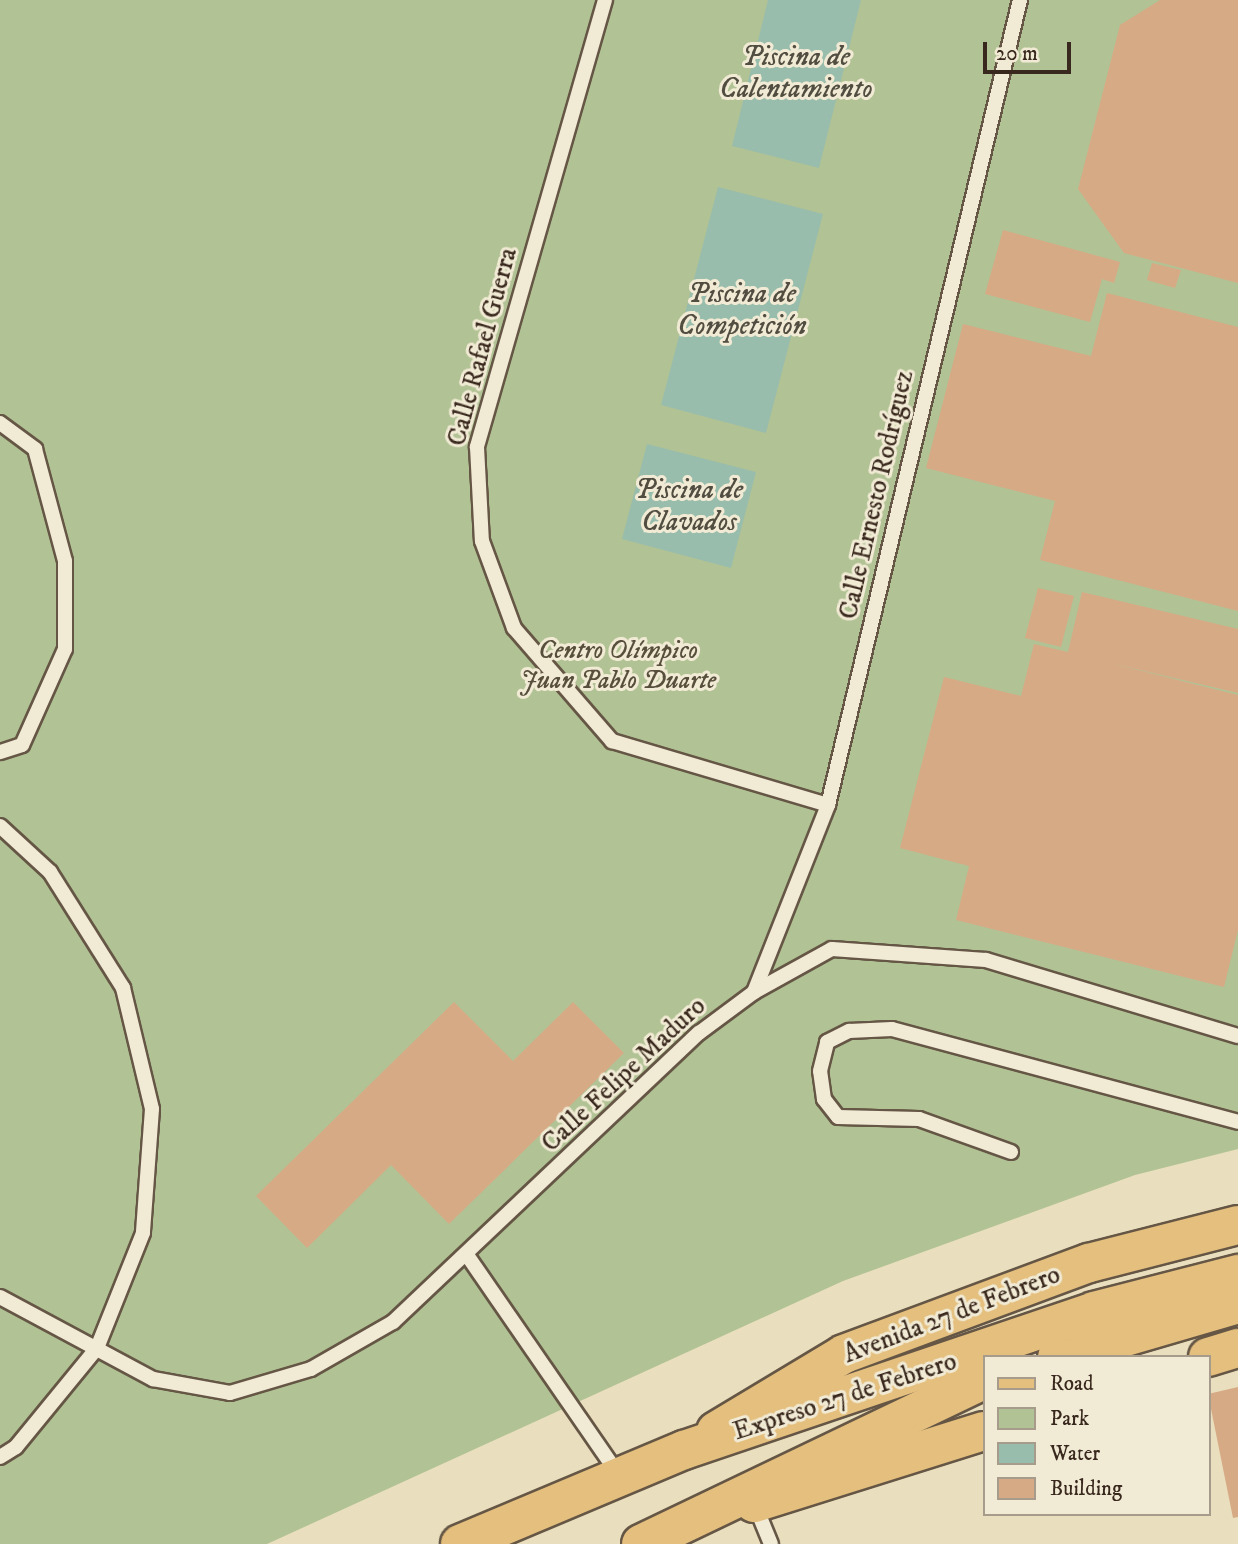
<!DOCTYPE html>
<meta charset="utf-8">
<style>
body{margin:0}
#map{position:relative;width:1238px;height:1544px;overflow:hidden;background:#e9debd;font-family:"IM FELL DW Pica",serif}
div>[style]{position:absolute}
.green>*{inset:0;background:#b1c294}
.water>*{inset:0;background:#99bdac}
.building>*{inset:0;background:#d7aa86}
.roads{filter:drop-shadow(2px 0 #655645) drop-shadow(-2px 0 #655645) drop-shadow(0 2px #655645) drop-shadow(0 -2px #655645)}
.service>*{height:14px;margin:-7px;padding:0 7px;transform-origin:7px;border-radius:7px;background:#f1ead4}
.primary>*{height:38px;margin:-19px;padding:0 19px;transform-origin:19px;border-radius:19px;background:#e4bf7e}
.motorway>*{height:38px;margin:-19px;padding:0 19px;transform-origin:19px;border-radius:19px;background:#e4bf7e}
span{translate:-50% -50%;white-space:nowrap;text-align:center;line-height:1.15;-webkit-text-stroke:6px #f1ead4;paint-order:stroke}
.street-label{font-size:26px;color:#39281d}
.park-label{font-size:26px;color:#574e3b;font-style:italic}
.water-label{font-size:28px;color:#514d41;font-style:italic}
.legend{position:absolute;left:983px;top:1355px;width:228px;height:161px;box-sizing:border-box;background:#f1ead4;border:2px solid #a79c8b;margin:0;padding:9px 12px;list-style:none;font-size:21px;color:#39281d}
.legend li{display:flex;align-items:center;gap:14px;height:35px}
.legend b{width:35px;border:2px solid #a79c8b}
.scale{position:absolute;left:983px;top:42px;width:88px;height:32px;box-sizing:border-box;border:4px solid #39281d;border-top:0;padding-left:9px;font-size:21px;line-height:24px;white-space:nowrap;color:#39281d;-webkit-text-stroke:5px #f1ead4;paint-order:stroke}
</style>
<div id="map">
<div class="green">
<div style="clip-path:polygon(0 0,1238px 0,1238px 1149px,1135px 1175px,843px 1281px,267px 1544px,0 1544px)"></div>
</div>
<div class="water">
<div style="clip-path:polygon(768px 0,861px 0,819px 168px,732px 146px)"></div>
<div style="clip-path:polygon(718px 187px,823px 214px,766px 433px,661px 405px)"></div>
<div style="clip-path:polygon(647px 444px,756px 472px,731px 568px,622px 539px)"></div>
</div>
<div class="building">
<div style="clip-path:polygon(1160px 0,1238px 0,1238px 283px,1124px 253px,1078px 189px,1120px 25px)"></div>
<div style="clip-path:polygon(1003px 230px,1120px 262px,1114px 283px,1102px 279px,1090px 322px,985px 294px)"></div>
<div style="clip-path:polygon(1152px 263px,1181px 270px,1175px 288px,1147px 280px)"></div>
<div style="clip-path:polygon(1107px 293px,1238px 327px,1238px 611px,1040px 560px,1055px 501px,926px 468px,963px 324px,1091px 356px)"></div>
<div style="clip-path:polygon(1038px 588px,1074px 596px,1061px 647px,1025px 638px)"></div>
<div style="clip-path:polygon(1082px 592px,1238px 629px,1238px 693px,1106px 662px,1238px 695px,1238px 930px,1224px 987px,956px 920px,969px 866px,900px 848px,944px 677px,1021px 696px,1034px 644px,1068px 652px)"></div>
<div style="clip-path:polygon(454px 1002px,513px 1061px,573px 1002px,624px 1053px,449px 1224px,391px 1165px,307px 1248px,256px 1196px)"></div>
<div style="clip-path:polygon(1238px 1387px,1238px 1517px,1233px 1518px,1208px 1394px)"></div>
</div>
<div class="roads">
<div class="service">
<div style="left:605px;top:0;width:465px;rotate:106deg"></div>
<div style="left:477px;top:447px;width:94px;rotate:87deg"></div>
<div style="left:482px;top:541px;width:93px;rotate:69.8deg"></div>
<div style="left:514px;top:628px;width:150px;rotate:49.1deg"></div>
<div style="left:612px;top:741px;width:225px;rotate:16.5deg"></div>
<div style="left:0;top:423px;width:44px;rotate:36.6deg"></div>
<div style="left:35px;top:449px;width:116px;rotate:75deg"></div>
<div style="left:65px;top:561px;width:88px;rotate:90deg"></div>
<div style="left:65px;top:649px;width:105px;rotate:114.1deg"></div>
<div style="left:22px;top:745px;width:23px;rotate:162deg"></div>
<div style="left:0;top:826px;width:68px;rotate:42.6deg"></div>
<div style="left:50px;top:872px;width:137px;rotate:57.8deg"></div>
<div style="left:123px;top:988px;width:124px;rotate:76.5deg"></div>
<div style="left:152px;top:1109px;width:124px;rotate:94.2deg"></div>
<div style="left:143px;top:1233px;width:124px;rotate:111.8deg"></div>
<div style="left:97px;top:1348px;width:128px;rotate:129.3deg"></div>
<div style="left:16px;top:1447px;width:19px;rotate:148deg"></div>
<div style="left:754px;top:992px;width:201px;rotate:-68.4deg"></div>
<div style="left:828px;top:805px;width:828px;rotate:-76.59deg"></div>
<div style="left:1011px;top:1152px;width:98px;rotate:-160.3deg"></div>
<div style="left:919px;top:1119px;width:81px;rotate:-178.6deg"></div>
<div style="left:838px;top:1117px;width:23px;rotate:-128deg"></div>
<div style="left:824px;top:1099px;width:28px;rotate:-98deg"></div>
<div style="left:820px;top:1071px;width:30px;rotate:-76deg"></div>
<div style="left:827px;top:1042px;width:25px;rotate:-27deg"></div>
<div style="left:849px;top:1031px;width:43px;rotate:-2.7deg"></div>
<div style="left:892px;top:1029px;width:358px;rotate:15deg"></div>
<div style="left:467px;top:1255px;width:267px;rotate:55.4deg"></div>
<div style="left:0;top:1297px;width:174px;rotate:28.2deg"></div>
<div style="left:153px;top:1379px;width:78px;rotate:10.3deg"></div>
<div style="left:230px;top:1393px;width:84px;rotate:-16.5deg"></div>
<div style="left:311px;top:1369px;width:95px;rotate:-29.8deg"></div>
<div style="left:393px;top:1322px;width:421px;rotate:-43.4deg"></div>
<div style="left:699px;top:1033px;width:69px;rotate:-36.7deg"></div>
<div style="left:754px;top:992px;width:89px;rotate:-28.9deg"></div>
<div style="left:832px;top:949px;width:154px;rotate:4.1deg"></div>
<div style="left:986px;top:960px;width:263px;rotate:16.8deg"></div>
<div style="left:755px;top:1505px;width:42px;rotate:67.7deg"></div>
</div>
<div class="primary">
<div style="left:1208px;top:1357px;width:31px;rotate:-17deg"></div>
<div style="left:716px;top:1431px;width:149px;rotate:-31deg"></div>
<div style="left:844px;top:1354px;width:261px;rotate:-20.4deg"></div>
<div style="left:1089px;top:1263px;width:154px;rotate:-14.3deg"></div>
<div style="left:754px;top:1503px;width:241px;rotate:-17.4deg"></div>
</div>
<div class="motorway">
<div style="left:1057px;top:1357px;width:189px;rotate:-16.3deg"></div>
<div style="left:460px;top:1544px;width:243px;rotate:-22.8deg"></div>
<div style="left:684px;top:1450px;width:433px;rotate:-18.7deg"></div>
<div style="left:1094px;top:1311px;width:149px;rotate:-14.4deg"></div>
<div style="left:641px;top:1544px;width:380px;rotate:-25.6deg"></div>
</div>
</div>
<div class="street-label">
<span style="left:483px;top:347px;rotate:-75deg">Calle Rafael Guerra</span>
<span style="left:877px;top:495px;rotate:-77deg">Calle Ernesto Rodríguez</span>
<span style="left:624px;top:1075px;rotate:-43deg">Calle Felipe Maduro</span>
<span style="left:952px;top:1315px;rotate:-21deg">Avenida 27 de Febrero</span>
<span style="left:845px;top:1397px;rotate:-18deg">Expreso 27 de Febrero</span>
</div>
<div class="park-label">
<span style="left:618px;top:666px">Centro Olímpico<br>Juan Pablo Duarte</span>
</div>
<div class="water-label">
<span style="left:796px;top:73px">Piscina de<br>Calentamiento</span>
<span style="left:742px;top:310px">Piscina de<br>Competición</span>
<span style="left:689px;top:506px">Piscina de<br>Clavados</span>
</div>
<ul class="legend">
<li><b style="height:9px;background:#e4bf7e"></b>Road</li>
<li><b style="height:19px;background:#b1c294"></b>Park</li>
<li><b style="height:19px;background:#99bdac"></b>Water</li>
<li><b style="height:19px;background:#d7aa86"></b>Building</li>
</ul>
<div class="scale">20 m</div>
</div>
